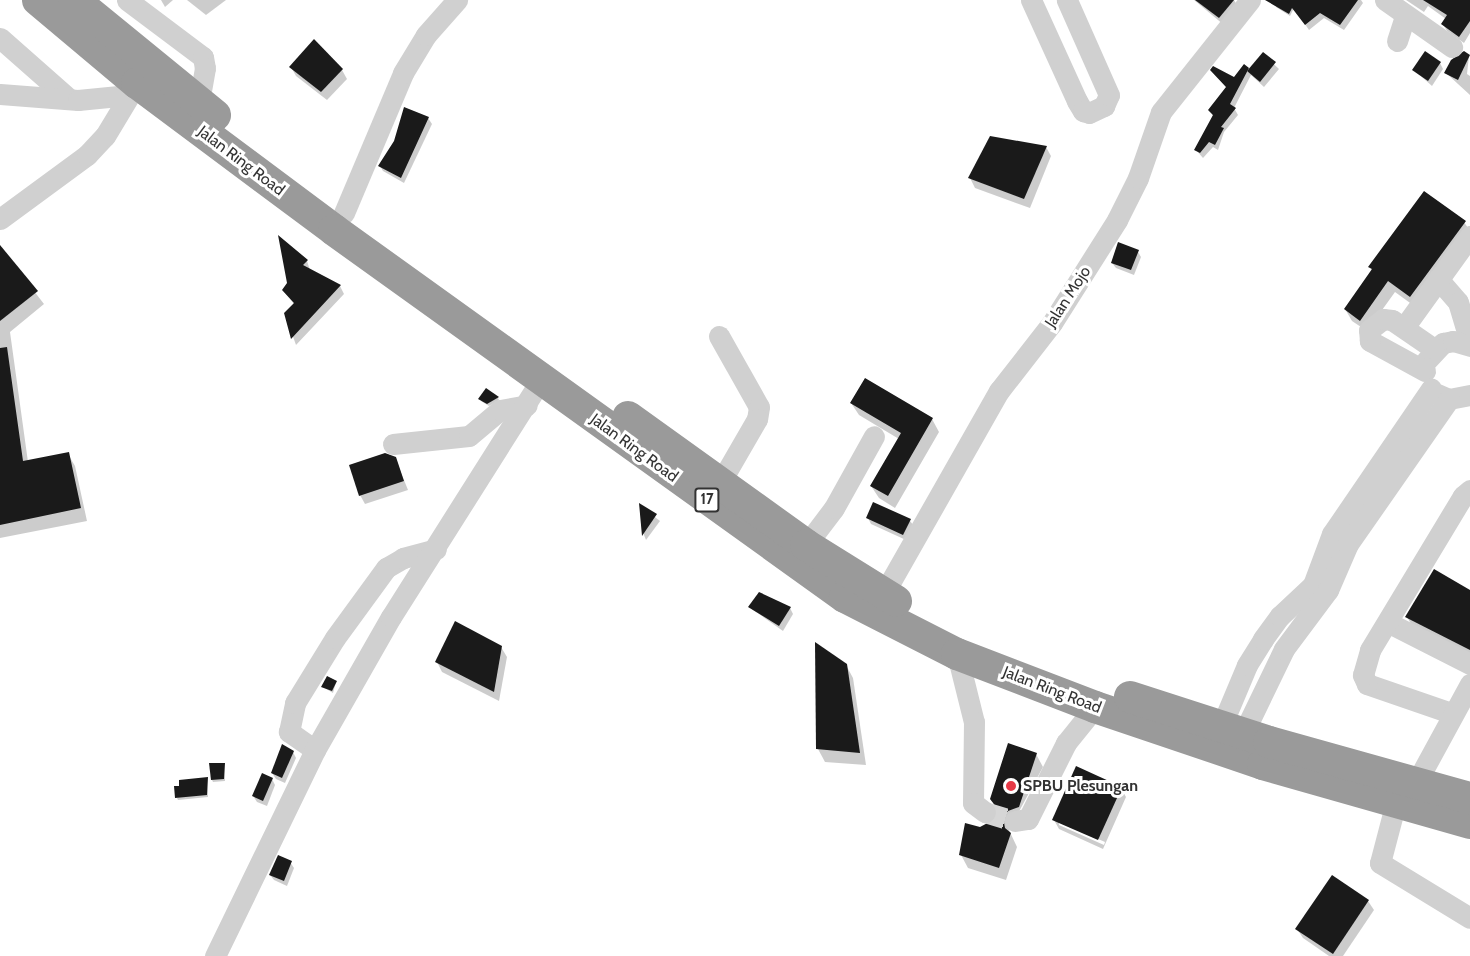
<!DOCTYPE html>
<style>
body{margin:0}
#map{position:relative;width:1470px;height:956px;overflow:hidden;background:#fff;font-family:Cabin,sans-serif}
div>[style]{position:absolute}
.shadow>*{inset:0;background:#0003}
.building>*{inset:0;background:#1a1a1a}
.minor-tunnel>*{height:21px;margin-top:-10.5px;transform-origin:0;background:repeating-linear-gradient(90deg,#d6d6d6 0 21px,transparent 0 31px)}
.minor>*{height:21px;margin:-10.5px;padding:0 10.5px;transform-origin:10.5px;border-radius:10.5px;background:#d0d0d0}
.highway>*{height:32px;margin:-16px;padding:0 16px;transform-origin:16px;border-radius:16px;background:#9a9a9a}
.dots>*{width:16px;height:16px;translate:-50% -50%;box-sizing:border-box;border:3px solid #fff;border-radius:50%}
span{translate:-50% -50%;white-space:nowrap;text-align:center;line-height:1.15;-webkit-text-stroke:6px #fff;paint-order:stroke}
.shield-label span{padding:2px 4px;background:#fff;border:2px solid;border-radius:4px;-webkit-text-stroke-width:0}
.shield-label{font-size:15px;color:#333;font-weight:700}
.street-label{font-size:16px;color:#333}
.poi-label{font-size:16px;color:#333;font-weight:700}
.left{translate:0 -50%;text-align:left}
</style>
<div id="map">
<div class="shadow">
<div style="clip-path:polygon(161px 0,173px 0,165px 7px)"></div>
<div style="clip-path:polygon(187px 0,226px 0,206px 15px)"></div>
<div style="clip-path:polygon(1194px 0,1234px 0,1238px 7px,1224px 25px)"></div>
<div style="clip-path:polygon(1278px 0,1361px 0,1363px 3px,1344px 30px,1324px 18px,1309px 30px,1294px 8px,1290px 16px,1276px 7px)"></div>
<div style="clip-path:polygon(1406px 0,1470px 0,1470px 33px,1464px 43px,1447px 31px,1443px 24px,1446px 19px,1428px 6px,1424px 12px)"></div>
<div style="clip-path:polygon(1263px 54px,1279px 69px,1264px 87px,1251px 75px,1234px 108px,1238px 115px,1224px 132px,1218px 150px,1213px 147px,1203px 158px,1196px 150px,1213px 116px,1210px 110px,1227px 88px,1212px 71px,1234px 78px,1249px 71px)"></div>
<div style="clip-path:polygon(1469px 56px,1467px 74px,1470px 76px,1470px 95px,1446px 73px)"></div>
<div style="clip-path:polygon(1440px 63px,1443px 69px,1432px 86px,1414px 70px)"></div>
<div style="clip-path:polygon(291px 67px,342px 70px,347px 79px,327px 100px,296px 76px)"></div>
<div style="clip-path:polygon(428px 118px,432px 124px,404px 183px,383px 171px,380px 166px)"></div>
<div style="clip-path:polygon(1046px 147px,1051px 156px,1030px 208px,975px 188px,970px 178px)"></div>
<div style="clip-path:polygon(1464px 222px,1470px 231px,1417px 308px,1395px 292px,1367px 331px,1352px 321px,1345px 309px,1372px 271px,1370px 267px)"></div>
<div style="clip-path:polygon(281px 239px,307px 261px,310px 270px,340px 286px,344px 294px,296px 345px,285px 314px,294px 304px,283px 290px,289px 284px)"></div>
<div style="clip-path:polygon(0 247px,44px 304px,10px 332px,28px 462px,68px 454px,75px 466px,87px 521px,0 538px)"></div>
<div style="clip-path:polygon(1138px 252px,1141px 257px,1134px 275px,1116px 268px,1112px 263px)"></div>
<div style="clip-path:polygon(487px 390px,498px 398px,499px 400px,489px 406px,481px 401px)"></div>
<div style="clip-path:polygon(851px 403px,932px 419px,939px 432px,895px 508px,879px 498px,871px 486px,899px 439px,859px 415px)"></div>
<div style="clip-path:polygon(395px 458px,408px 490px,365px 504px,360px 495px)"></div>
<div style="clip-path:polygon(874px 504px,910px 521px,914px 526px,906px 540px,871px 524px,868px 518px)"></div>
<div style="clip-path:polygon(641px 506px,660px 521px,646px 540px,644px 535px)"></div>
<div style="clip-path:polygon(1470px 592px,1470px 656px,1414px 629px,1407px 617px)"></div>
<div style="clip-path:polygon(749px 607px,790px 608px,793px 614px,783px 631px)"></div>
<div style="clip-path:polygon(501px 647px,507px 657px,499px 701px,442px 672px,437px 662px)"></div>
<div style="clip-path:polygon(846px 665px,853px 678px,866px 765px,825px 762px,818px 749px)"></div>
<div style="clip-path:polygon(336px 682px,333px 693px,323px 687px)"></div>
<div style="clip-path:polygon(293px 752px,296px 758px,285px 783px,276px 779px,272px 773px)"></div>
<div style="clip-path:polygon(1036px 754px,1043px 767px,1009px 830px,1017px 847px,1006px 880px,968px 868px,961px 855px,980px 829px,997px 820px,998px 811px,991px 799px)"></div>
<div style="clip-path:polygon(224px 764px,225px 781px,213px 782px,212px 780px)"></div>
<div style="clip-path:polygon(207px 779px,208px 797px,178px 800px,177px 798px)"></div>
<div style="clip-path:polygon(272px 779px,275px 785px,267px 806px,257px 802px,253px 796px)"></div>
<div style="clip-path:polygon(evenodd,1121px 788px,1126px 797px,1103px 849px,1059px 829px,1054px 820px,1121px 788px,1059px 822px,1105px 842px,1104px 845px,1059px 825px,1059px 822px)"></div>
<div style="clip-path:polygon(290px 862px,294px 868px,287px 886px,274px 880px,270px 875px)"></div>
<div style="clip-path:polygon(1368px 901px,1374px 910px,1343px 956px,1329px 956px,1303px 938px,1297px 929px)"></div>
</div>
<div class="building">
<div style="clip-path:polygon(1195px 0,1234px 0,1219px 18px)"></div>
<div style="clip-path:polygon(1265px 0,1358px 0,1340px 25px,1320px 13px,1305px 25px,1292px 8px,1289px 14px)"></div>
<div style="clip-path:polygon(1423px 0,1470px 0,1470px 21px,1459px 37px,1441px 24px,1447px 15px)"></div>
<div style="clip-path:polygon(314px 39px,343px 69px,321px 92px,289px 67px)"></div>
<div style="clip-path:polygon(1425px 51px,1441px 62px,1428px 81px,1412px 70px)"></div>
<div style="clip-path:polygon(1464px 51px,1470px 55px,1458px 80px,1444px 73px,1451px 60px)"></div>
<div style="clip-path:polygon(1263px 52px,1276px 62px,1260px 82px,1247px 71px)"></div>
<div style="clip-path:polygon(1244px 64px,1249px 68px,1230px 104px,1236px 108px,1221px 127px,1224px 128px,1215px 145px,1209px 142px,1200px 153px,1194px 150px,1213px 115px,1208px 110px,1226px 87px,1210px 70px,1213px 66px,1234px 77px)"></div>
<div style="clip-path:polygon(404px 107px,429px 117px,401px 178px,378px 166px,394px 141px)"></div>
<div style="clip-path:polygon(990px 136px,1047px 146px,1024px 199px,968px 178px)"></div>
<div style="clip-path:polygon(1424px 191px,1466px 221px,1410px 297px,1388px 281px,1360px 321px,1344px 309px,1372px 269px,1368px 267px)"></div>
<div style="clip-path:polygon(278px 235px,308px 260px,303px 265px,341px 285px,291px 339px,284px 313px,294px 303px,282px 290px,287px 283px)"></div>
<div style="clip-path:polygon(1118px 242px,1139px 250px,1131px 270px,1111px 263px)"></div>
<div style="clip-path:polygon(0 245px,38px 291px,0 321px)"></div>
<div style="clip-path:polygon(7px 347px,23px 461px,69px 452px,81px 508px,0 525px,0 348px)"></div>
<div style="clip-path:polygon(865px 378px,933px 418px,888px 496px,870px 486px,901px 433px,850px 403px)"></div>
<div style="clip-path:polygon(486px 388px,499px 397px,487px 404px,478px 399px)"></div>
<div style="clip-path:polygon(385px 453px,396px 457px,404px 481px,359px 496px,349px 465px)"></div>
<div style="clip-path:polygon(873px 502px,911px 519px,903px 535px,866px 518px)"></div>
<div style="clip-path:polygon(639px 503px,657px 514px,642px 536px)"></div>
<div style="clip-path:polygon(1434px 569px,1470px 590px,1470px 650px,1405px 617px)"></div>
<div style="clip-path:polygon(759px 592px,791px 607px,779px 626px,748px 607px)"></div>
<div style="clip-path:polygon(455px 621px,502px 646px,494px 692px,435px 662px)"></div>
<div style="clip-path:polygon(815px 642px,847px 664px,860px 753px,816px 749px)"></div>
<div style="clip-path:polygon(327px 676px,337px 681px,332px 691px,321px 687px)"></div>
<div style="clip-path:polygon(1008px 743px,1037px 753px,1019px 807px,1008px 811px,1003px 817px,1005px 828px,1011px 833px,999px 868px,959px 855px,965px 823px,980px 827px,995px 819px,997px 808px,990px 799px)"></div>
<div style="clip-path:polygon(282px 744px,294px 751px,282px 778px,271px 773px)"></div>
<div style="clip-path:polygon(209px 763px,225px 763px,224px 779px,211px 780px)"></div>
<div style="clip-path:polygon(1076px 766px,1122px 787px,1098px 840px,1052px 820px)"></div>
<div style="clip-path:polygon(262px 773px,273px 778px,263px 801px,252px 796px)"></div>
<div style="clip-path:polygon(208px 777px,207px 795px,175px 798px,174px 786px,179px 786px,179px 780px)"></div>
<div style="clip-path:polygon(278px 855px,292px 861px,284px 881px,269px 875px)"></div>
<div style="clip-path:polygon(1332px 875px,1369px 900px,1333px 954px,1295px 929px)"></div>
</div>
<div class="minor-tunnel">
<div style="left:985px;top:812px;width:31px;rotate:17deg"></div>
</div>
<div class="minor">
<div style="left:127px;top:0;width:95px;rotate:36.9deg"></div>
<div style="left:203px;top:57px;width:11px;rotate:80deg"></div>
<div style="left:205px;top:68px;width:36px;rotate:100deg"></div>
<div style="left:1031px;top:0;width:111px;rotate:65.5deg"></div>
<div style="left:1077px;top:101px;width:12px;rotate:59deg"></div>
<div style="left:1083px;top:111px;width:6px;rotate:18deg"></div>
<div style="left:1089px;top:113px;width:17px;rotate:-25deg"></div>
<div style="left:1104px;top:106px;width:12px;rotate:-66deg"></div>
<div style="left:1109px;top:95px;width:104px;rotate:-113.9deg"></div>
<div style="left:1385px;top:0;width:82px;rotate:35deg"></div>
<div style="left:0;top:38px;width:91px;rotate:41.4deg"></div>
<div style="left:1397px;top:41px;width:26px;rotate:-72deg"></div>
<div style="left:0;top:94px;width:78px;rotate:4.4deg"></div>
<div style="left:78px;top:100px;width:51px;rotate:-5.6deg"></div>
<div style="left:344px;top:213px;width:152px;rotate:-67.1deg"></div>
<div style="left:403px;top:73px;width:44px;rotate:-58.8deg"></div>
<div style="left:426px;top:35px;width:47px;rotate:-48.5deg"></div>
<div style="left:0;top:219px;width:108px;rotate:-36.3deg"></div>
<div style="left:87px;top:155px;width:26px;rotate:-47deg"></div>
<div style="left:105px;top:136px;width:62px;rotate:-58.9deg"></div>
<div style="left:1438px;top:279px;width:30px;rotate:49deg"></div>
<div style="left:1458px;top:302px;width:42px;rotate:73.3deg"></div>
<div style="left:1405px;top:326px;width:111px;rotate:-54.2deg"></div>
<div style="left:719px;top:336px;width:81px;rotate:60.6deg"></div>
<div style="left:759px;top:407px;width:12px;rotate:99deg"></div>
<div style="left:757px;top:419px;width:74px;rotate:120deg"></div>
<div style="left:1426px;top:361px;width:25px;rotate:-47deg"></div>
<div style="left:1443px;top:343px;width:10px;rotate:-11deg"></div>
<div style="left:1453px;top:341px;width:18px;rotate:16deg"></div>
<div style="left:1425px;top:371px;width:63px;rotate:-151.4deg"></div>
<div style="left:1370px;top:341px;width:11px;rotate:-95deg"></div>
<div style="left:1369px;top:330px;width:18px;rotate:-38deg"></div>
<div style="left:1383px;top:319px;width:9px;rotate:6deg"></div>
<div style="left:1392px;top:320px;width:51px;rotate:34.6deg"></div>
<div style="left:1437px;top:394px;width:13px;rotate:23deg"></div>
<div style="left:1449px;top:399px;width:21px;rotate:-11deg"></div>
<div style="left:393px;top:444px;width:76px;rotate:-6deg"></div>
<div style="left:469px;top:436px;width:40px;rotate:-40deg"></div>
<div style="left:500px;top:410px;width:27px;rotate:-10deg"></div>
<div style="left:806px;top:545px;width:46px;rotate:-52.9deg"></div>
<div style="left:834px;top:508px;width:82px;rotate:-60.9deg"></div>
<div style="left:883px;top:595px;width:235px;rotate:-60.4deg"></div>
<div style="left:999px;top:391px;width:86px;rotate:-52.1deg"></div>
<div style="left:1052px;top:323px;width:122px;rotate:-57.7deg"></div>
<div style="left:1117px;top:220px;width:47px;rotate:-63.4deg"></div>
<div style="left:1138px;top:178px;width:70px;rotate:-70.8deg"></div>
<div style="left:1161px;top:112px;width:143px;rotate:-51.5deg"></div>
<div style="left:1389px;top:623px;width:91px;rotate:26.8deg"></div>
<div style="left:957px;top:654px;width:70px;rotate:76deg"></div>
<div style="left:974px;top:722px;width:81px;rotate:90.7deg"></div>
<div style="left:973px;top:803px;width:15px;rotate:37deg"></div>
<div style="left:1451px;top:713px;width:89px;rotate:-161deg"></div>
<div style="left:1367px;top:684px;width:10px;rotate:-114deg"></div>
<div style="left:1363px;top:675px;width:26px;rotate:-74deg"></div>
<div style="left:1370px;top:650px;width:180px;rotate:-58.9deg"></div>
<div style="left:1463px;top:496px;width:9px;rotate:-41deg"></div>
<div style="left:1221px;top:727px;width:67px;rotate:-67.2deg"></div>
<div style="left:1247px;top:665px;width:31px;rotate:-58deg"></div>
<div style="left:1263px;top:639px;width:29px;rotate:-54deg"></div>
<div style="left:1280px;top:616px;width:45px;rotate:-43.2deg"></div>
<div style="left:1313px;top:585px;width:54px;rotate:-69.6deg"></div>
<div style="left:1332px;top:534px;width:176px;rotate:-55.7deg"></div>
<div style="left:1243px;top:734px;width:94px;rotate:-64.2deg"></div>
<div style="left:1284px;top:649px;width:74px;rotate:-53.3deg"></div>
<div style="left:1328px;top:590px;width:50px;rotate:-66.5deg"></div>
<div style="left:1348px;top:544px;width:177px;rotate:-55.1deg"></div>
<div style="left:315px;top:750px;width:32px;rotate:-145deg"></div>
<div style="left:289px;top:732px;width:30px;rotate:-78deg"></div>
<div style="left:295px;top:703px;width:76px;rotate:-58.4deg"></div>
<div style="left:335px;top:638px;width:87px;rotate:-53.9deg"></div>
<div style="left:386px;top:568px;width:20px;rotate:-30deg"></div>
<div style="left:403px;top:558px;width:34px;rotate:-15deg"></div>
<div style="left:1416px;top:783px;width:113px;rotate:-61.4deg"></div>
<div style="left:1396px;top:802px;width:63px;rotate:104.7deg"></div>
<div style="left:1380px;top:863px;width:105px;rotate:31.4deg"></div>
<div style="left:1015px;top:821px;width:13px;rotate:-9deg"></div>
<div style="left:1028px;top:819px;width:85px;rotate:-63.4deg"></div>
<div style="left:1066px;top:743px;width:46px;rotate:-51.1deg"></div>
<div style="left:215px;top:956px;width:229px;rotate:-64.1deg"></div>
<div style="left:315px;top:750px;width:153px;rotate:-60.3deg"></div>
<div style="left:391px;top:617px;width:280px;rotate:-57.7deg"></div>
</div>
<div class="highway">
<div style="left:38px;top:0;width:129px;rotate:40deg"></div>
<div style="left:137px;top:83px;width:246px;rotate:36.7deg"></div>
<div style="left:334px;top:230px;width:629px;rotate:35.69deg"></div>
<div style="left:845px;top:597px;width:126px;rotate:27deg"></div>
<div style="left:957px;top:654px;width:148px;rotate:21deg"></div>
<div style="left:1095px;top:707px;width:177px;rotate:18.7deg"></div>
<div style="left:1263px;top:764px;width:215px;rotate:15.9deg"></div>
<div style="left:74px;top:0;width:182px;rotate:39.2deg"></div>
<div style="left:628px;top:417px;width:219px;rotate:35.7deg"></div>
<div style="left:806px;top:545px;width:106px;rotate:31.9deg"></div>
<div style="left:1130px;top:697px;width:146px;rotate:17.9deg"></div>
<div style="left:1269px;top:742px;width:209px;rotate:15.6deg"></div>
</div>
<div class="dots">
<div style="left:1011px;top:786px;background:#e63946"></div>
</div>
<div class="shield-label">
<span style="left:707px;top:500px">17</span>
</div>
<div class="street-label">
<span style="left:241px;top:161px;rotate:37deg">Jalan Ring Road</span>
<span style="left:1068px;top:297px;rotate:-57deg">Jalan Mojo</span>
<span style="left:634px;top:448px;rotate:36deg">Jalan Ring Road</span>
<span style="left:1052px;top:690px;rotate:21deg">Jalan Ring Road</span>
</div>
<div class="poi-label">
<span class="left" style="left:1023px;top:786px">SPBU Plesungan</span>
</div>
</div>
